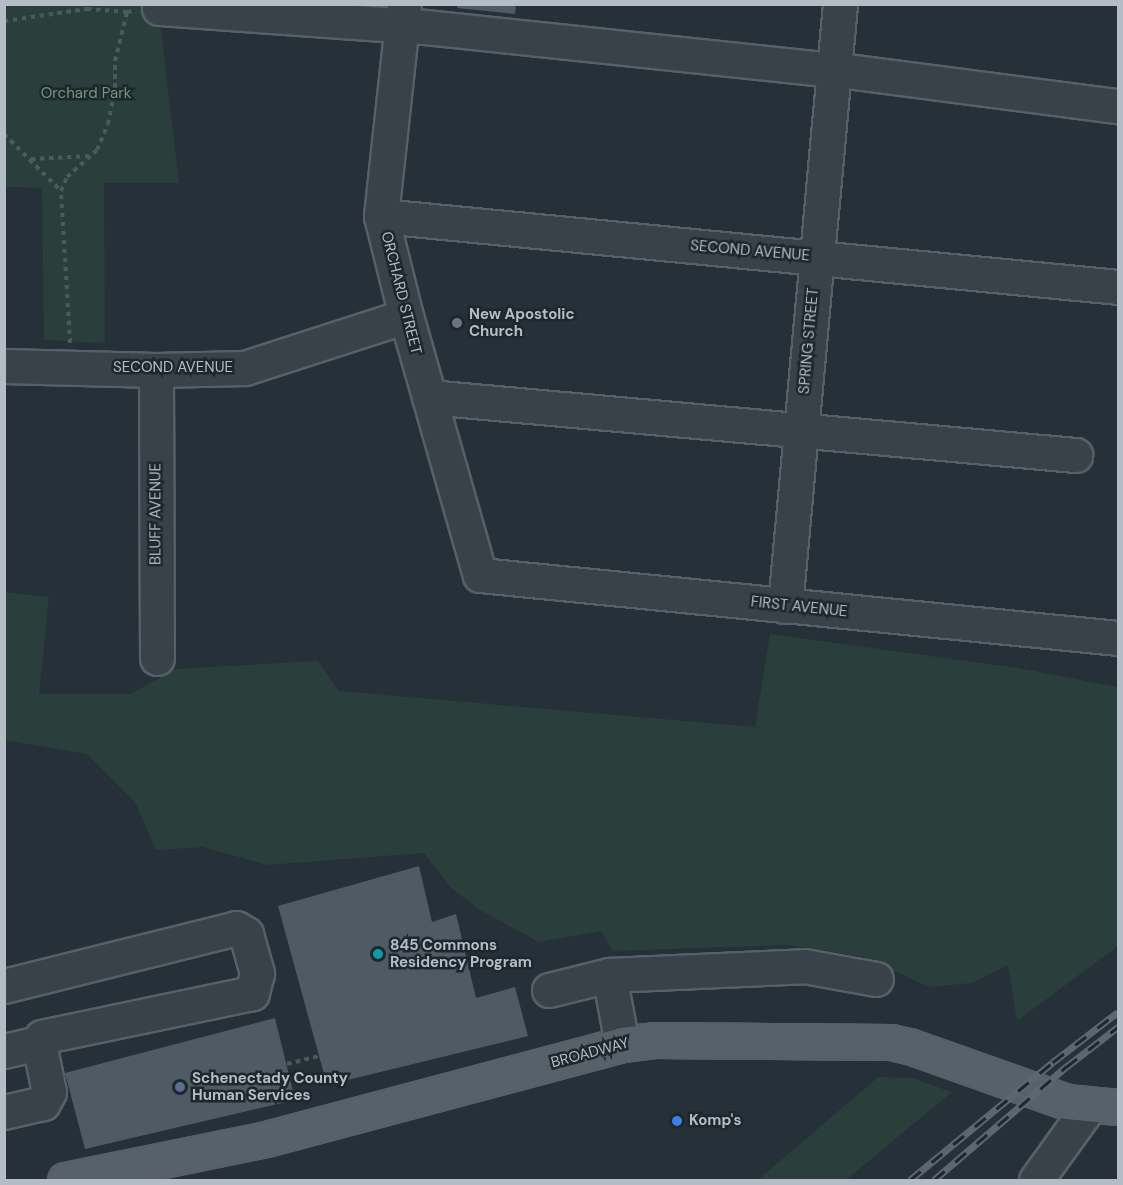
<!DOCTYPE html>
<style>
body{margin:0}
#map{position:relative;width:1123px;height:1185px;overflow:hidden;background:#253038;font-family:"DM Sans",sans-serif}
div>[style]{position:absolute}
.green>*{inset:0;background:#2a3e3b}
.building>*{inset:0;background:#4e5b64}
.path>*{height:4px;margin-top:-2px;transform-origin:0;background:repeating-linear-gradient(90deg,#495b5a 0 4.5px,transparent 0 9px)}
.roads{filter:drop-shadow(2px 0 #576067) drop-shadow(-2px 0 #576067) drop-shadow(0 2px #576067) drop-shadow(0 -2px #576067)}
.minor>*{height:33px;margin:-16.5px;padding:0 16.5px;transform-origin:16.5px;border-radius:16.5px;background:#394249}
.major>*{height:33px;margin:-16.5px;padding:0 16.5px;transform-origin:16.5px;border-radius:16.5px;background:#576169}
.rail>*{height:7px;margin-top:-3.5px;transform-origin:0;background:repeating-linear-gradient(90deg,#1e272e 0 14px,#5b666f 0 28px);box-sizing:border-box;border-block:2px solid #5b666f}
.dots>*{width:16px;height:16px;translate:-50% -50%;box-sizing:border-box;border:3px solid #1e272e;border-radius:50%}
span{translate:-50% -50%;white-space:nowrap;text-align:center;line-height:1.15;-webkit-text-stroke:5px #1e272e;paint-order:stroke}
.park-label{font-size:15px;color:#759878}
.street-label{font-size:15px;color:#b4bdc5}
.poi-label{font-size:15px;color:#b4bdc5;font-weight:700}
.left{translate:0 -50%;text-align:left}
.frame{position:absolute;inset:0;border:6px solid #b4bdc5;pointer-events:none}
</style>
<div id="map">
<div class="green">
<div style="clip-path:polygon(5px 5px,143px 5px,146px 18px,161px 29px,179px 183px,104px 183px,105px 343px,44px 340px,42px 188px,5px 187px)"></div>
<div style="clip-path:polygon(5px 592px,49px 597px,39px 694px,130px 694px,176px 669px,318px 661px,339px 691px,755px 727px,770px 634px,1018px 668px,1118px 687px,1118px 946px,1017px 1021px,1008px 965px,972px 983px,929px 987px,864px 957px,788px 945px,613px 951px,601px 931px,539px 942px,480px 910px,451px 888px,424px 853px,267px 865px,203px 847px,156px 850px,135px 802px,87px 754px,5px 740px)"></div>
<div style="clip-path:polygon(878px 1077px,912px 1078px,952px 1092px,846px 1180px,758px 1180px)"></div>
</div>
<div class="building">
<div style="clip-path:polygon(458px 4px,516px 4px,515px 14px,457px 8px)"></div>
<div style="clip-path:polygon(419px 866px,432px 922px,456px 914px,476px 998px,515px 987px,528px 1036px,327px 1085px,278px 906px)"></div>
<div style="clip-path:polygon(275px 1018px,295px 1100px,85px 1149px,65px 1073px)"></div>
</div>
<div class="path">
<div style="left:4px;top:21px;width:84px;rotate:-8.2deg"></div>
<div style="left:87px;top:9px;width:40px;rotate:4.3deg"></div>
<div style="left:4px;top:134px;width:81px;rotate:45deg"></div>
<div style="left:31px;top:159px;width:58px;rotate:-3deg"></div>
<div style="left:70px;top:343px;width:152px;rotate:-93.4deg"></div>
<div style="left:61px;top:191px;width:15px;rotate:-67deg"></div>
<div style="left:67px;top:177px;width:40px;rotate:-42deg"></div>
<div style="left:97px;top:150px;width:28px;rotate:-67deg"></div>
<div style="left:108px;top:124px;width:37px;rotate:-79deg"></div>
<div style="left:115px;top:88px;width:27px;rotate:-90deg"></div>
<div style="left:115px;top:61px;width:50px;rotate:-76.2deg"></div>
<div style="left:127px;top:12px;width:5px;rotate:-11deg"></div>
<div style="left:287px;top:1064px;width:33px;rotate:-14deg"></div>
</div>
<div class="roads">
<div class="minor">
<div style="left:404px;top:4px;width:213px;rotate:96.2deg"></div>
<div style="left:381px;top:216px;width:103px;rotate:76deg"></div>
<div style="left:406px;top:316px;width:269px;rotate:74.1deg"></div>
<div style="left:480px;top:575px;width:641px;rotate:5.64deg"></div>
<div style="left:159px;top:8px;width:267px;rotate:4.1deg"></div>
<div style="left:425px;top:27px;width:424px;rotate:6deg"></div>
<div style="left:847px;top:71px;width:273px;rotate:7.4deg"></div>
<div style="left:381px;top:216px;width:740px;rotate:5.5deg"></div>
<div style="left:4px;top:366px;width:152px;rotate:1.5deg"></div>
<div style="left:156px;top:370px;width:89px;rotate:-1.3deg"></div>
<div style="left:245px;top:368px;width:169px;rotate:-17.9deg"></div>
<div style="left:156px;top:370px;width:288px;rotate:89.8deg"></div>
<div style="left:429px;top:397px;width:649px;rotate:5.13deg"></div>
<div style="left:785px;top:606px;width:605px;rotate:-84.78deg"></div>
<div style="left:609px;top:975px;width:195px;rotate:-2.6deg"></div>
<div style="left:804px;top:966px;width:73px;rotate:10.2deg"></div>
<div style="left:4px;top:986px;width:239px;rotate:-14deg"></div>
<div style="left:236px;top:928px;width:12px;rotate:31deg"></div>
<div style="left:246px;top:934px;width:41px;rotate:74.2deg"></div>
<div style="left:257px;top:973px;width:21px;rotate:104deg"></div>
<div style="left:252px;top:993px;width:215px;rotate:168.2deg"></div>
<div style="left:42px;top:1037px;width:7px;rotate:117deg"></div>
<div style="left:39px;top:1043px;width:50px;rotate:78.5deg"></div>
<div style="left:49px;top:1092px;width:13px;rotate:119deg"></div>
<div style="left:43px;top:1103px;width:40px;rotate:167deg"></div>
<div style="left:549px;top:990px;width:62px;rotate:-14deg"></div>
<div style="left:609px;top:975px;width:70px;rotate:79.3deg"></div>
<div style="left:4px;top:1051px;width:36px;rotate:-13deg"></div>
<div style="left:1036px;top:1180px;width:92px;rotate:-54.2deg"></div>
</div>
<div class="major">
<div style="left:65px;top:1180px;width:205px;rotate:-11.5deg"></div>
<div style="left:266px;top:1139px;width:368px;rotate:-14.9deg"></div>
<div style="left:622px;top:1044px;width:32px;rotate:-7deg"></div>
<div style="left:654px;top:1040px;width:237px;rotate:0.5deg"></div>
<div style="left:891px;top:1042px;width:18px;rotate:13deg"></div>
<div style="left:909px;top:1046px;width:168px;rotate:19.5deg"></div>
<div style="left:1067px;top:1102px;width:51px;rotate:5.6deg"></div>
</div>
</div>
<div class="rail">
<div style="left:910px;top:1180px;width:185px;rotate:-39.5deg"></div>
<div style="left:1053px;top:1062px;width:82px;rotate:-37.6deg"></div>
<div style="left:934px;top:1180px;width:174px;rotate:-40.6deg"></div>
<div style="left:1066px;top:1067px;width:66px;rotate:-37.6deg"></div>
</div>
<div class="dots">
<div style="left:457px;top:323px;background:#6b7280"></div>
<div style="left:378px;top:954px;background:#0f9aa8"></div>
<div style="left:180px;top:1087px;background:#5c6f8a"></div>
<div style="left:677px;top:1121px;background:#3f7fe0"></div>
</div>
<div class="park-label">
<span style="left:86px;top:94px">Orchard Park</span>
</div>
<div class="street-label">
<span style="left:750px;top:251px;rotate:5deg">SECOND AVENUE</span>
<span style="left:401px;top:293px;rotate:76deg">ORCHARD STREET</span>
<span style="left:809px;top:341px;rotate:-85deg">SPRING STREET</span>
<span style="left:173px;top:368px">SECOND AVENUE</span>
<span style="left:156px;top:514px;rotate:-90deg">BLUFF AVENUE</span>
<span style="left:799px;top:607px;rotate:6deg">FIRST AVENUE</span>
<span style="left:590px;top:1053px;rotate:-15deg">BROADWAY</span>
</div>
<div class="poi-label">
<span class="left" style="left:469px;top:323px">New Apostolic<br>Church</span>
<span class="left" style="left:390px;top:954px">845 Commons<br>Residency Program</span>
<span class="left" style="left:192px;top:1087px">Schenectady County<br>Human Services</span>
<span class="left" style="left:689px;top:1121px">Komp's</span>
</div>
<div class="frame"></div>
</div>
